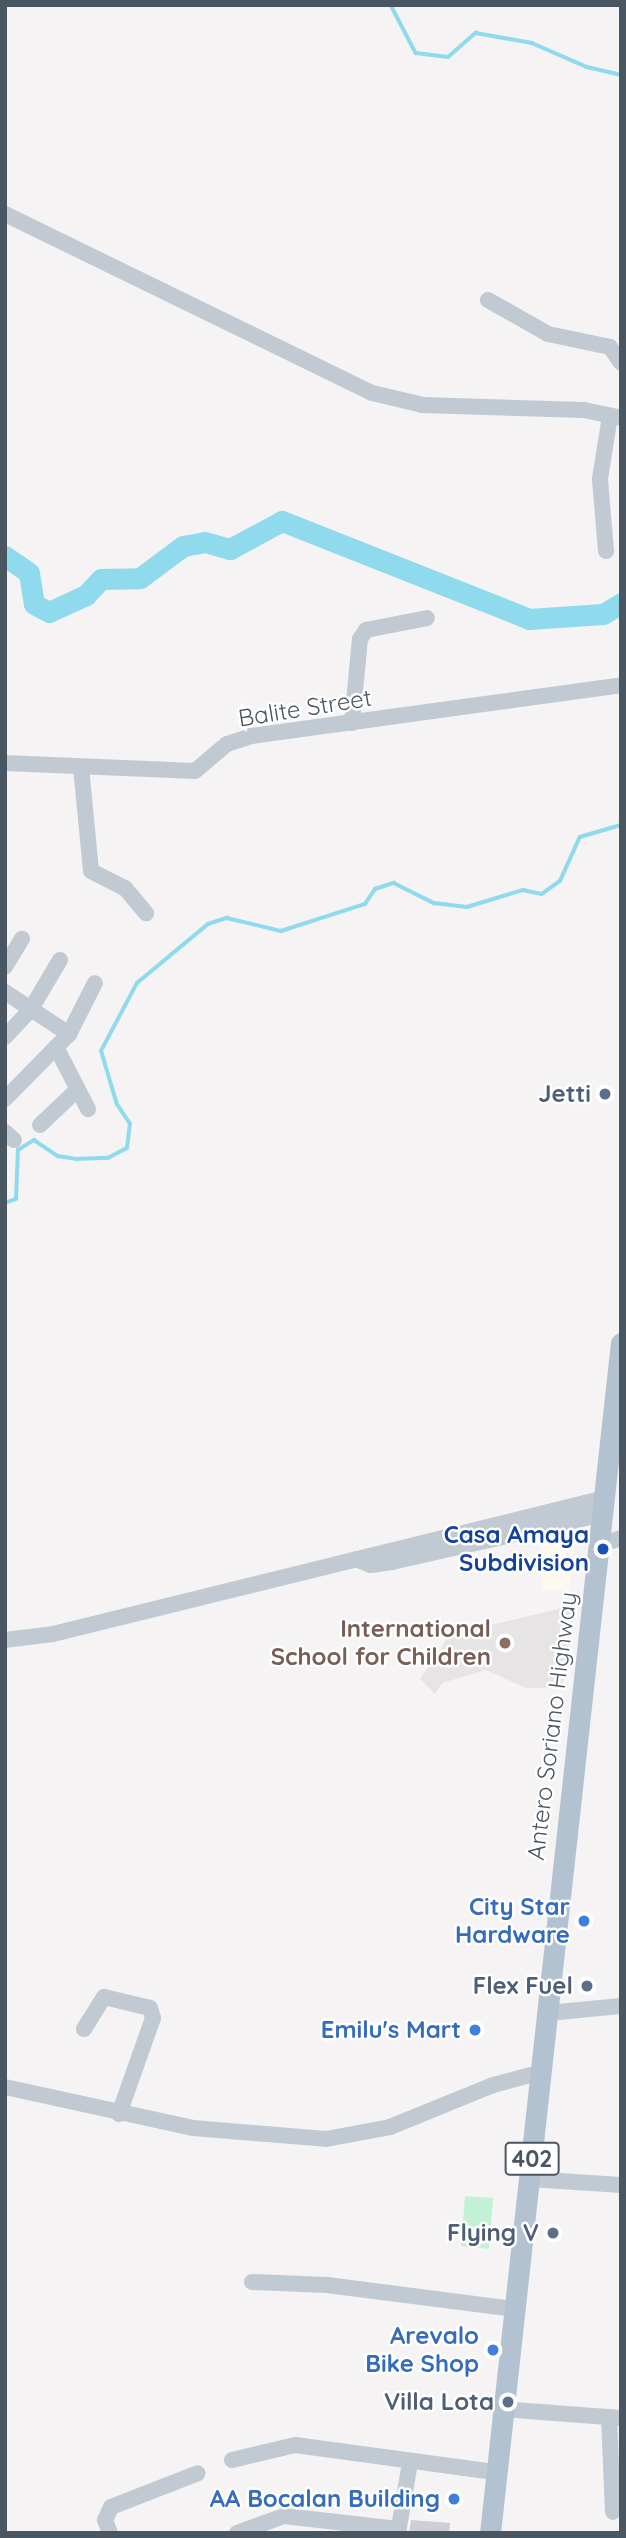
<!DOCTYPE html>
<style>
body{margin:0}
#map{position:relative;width:626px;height:2538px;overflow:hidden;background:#f5f3f3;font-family:Quicksand,sans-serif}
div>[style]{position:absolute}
.commercial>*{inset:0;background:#fdf9ef}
.education>*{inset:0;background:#e6e4e5}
.green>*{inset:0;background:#c3f1d5}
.stream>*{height:3.5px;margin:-1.75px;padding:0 1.75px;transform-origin:1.75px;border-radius:1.75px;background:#90daee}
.river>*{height:21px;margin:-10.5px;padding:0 10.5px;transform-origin:10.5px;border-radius:10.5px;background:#90daee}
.building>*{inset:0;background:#cdcfd5}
.minor>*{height:16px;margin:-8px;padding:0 8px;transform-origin:8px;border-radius:8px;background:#c1cad2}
.major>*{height:21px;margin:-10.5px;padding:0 10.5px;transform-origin:10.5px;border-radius:10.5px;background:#b3c2d1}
.dots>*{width:19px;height:19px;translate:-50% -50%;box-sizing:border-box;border:4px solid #fff;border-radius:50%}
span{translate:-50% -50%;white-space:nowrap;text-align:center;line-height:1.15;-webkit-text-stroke:5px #fff;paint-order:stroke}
.shield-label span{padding:2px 5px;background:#fff;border:2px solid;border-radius:5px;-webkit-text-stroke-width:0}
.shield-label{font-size:23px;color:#4a5661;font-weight:700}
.street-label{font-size:24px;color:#4a5661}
.service-label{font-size:24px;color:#4e5e75;font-weight:700}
.right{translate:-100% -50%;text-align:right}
.transit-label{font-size:24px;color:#164399;font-weight:700}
.education-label{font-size:24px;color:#785e54;font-weight:700}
.shop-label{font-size:24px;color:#366cbe;font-weight:700}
.frame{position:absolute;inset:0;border:7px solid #4a5661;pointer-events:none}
</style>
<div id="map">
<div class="commercial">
<div style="clip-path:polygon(575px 1537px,570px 1590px,542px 1590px,541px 1542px)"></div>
</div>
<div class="education">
<div style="clip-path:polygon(575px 1605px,562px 1688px,526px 1688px,486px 1670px,442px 1683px,435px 1694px,420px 1679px,450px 1635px)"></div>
</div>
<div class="green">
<div style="clip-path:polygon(465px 2196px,493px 2198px,489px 2249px,461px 2246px)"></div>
</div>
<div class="stream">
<div style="left:391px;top:5px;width:54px;rotate:62.5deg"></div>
<div style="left:416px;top:53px;width:32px;rotate:7deg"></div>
<div style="left:448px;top:57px;width:37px;rotate:-41deg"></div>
<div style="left:476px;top:33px;width:57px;rotate:10.1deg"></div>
<div style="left:532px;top:43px;width:60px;rotate:23.6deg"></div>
<div style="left:587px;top:67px;width:35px;rotate:13deg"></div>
<div style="left:5px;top:1203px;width:12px;rotate:-20deg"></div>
<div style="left:16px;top:1199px;width:49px;rotate:-87.7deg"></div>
<div style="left:18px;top:1150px;width:19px;rotate:-32deg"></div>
<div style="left:34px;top:1140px;width:29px;rotate:34deg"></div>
<div style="left:58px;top:1156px;width:18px;rotate:9deg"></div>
<div style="left:76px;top:1159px;width:32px;rotate:-2deg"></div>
<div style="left:108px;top:1158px;width:21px;rotate:-28deg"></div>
<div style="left:127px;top:1148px;width:24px;rotate:-83deg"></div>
<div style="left:130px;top:1124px;width:23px;rotate:-124deg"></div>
<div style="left:117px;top:1105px;width:56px;rotate:-106.5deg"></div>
<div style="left:101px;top:1051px;width:77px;rotate:-62.1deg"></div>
<div style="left:137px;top:983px;width:92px;rotate:-39.7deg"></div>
<div style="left:208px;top:924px;width:20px;rotate:-18deg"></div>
<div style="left:227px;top:918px;width:56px;rotate:13.5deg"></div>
<div style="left:281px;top:931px;width:88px;rotate:-17.8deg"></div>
<div style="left:365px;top:904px;width:18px;rotate:-56deg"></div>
<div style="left:375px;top:889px;width:20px;rotate:-18deg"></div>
<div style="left:394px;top:883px;width:45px;rotate:26.6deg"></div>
<div style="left:434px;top:903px;width:33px;rotate:7deg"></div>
<div style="left:467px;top:907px;width:59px;rotate:-16.9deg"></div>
<div style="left:523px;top:890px;width:19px;rotate:12deg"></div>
<div style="left:542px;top:894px;width:22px;rotate:-36deg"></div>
<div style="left:560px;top:881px;width:48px;rotate:-65.6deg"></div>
<div style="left:580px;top:837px;width:43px;rotate:-16.3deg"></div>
</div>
<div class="river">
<div style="left:5px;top:556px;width:29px;rotate:35deg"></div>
<div style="left:29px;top:573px;width:31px;rotate:81deg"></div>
<div style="left:34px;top:604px;width:17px;rotate:28deg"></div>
<div style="left:49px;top:612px;width:41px;rotate:-24.7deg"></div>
<div style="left:86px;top:595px;width:22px;rotate:-47deg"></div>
<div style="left:101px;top:579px;width:39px;rotate:-1deg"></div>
<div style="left:140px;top:578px;width:54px;rotate:-36.7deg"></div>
<div style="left:183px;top:546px;width:22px;rotate:-10deg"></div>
<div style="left:205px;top:542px;width:26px;rotate:16deg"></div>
<div style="left:230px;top:549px;width:59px;rotate:-28.3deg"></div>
<div style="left:282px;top:521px;width:266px;rotate:21.6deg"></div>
<div style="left:529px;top:619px;width:74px;rotate:-3.9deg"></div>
<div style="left:603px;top:614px;width:21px;rotate:-31deg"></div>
</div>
<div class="building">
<div style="clip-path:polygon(411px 2520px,450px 2523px,449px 2533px,409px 2533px)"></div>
</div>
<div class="minor">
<div style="left:5px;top:214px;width:408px;rotate:26deg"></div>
<div style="left:372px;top:393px;width:52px;rotate:13.2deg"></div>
<div style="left:423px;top:405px;width:161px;rotate:1.8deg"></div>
<div style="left:584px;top:410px;width:38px;rotate:12deg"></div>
<div style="left:488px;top:300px;width:69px;rotate:29.5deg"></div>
<div style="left:548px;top:334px;width:63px;rotate:11.8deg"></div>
<div style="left:610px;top:347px;width:19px;rotate:55deg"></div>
<div style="left:606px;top:551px;width:72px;rotate:-94.8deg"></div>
<div style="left:600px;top:479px;width:64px;rotate:-81deg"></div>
<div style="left:352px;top:723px;width:84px;rotate:-84.6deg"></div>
<div style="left:360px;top:639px;width:11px;rotate:-56deg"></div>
<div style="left:366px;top:630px;width:62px;rotate:-11.1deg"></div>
<div style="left:5px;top:763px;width:190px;rotate:2.4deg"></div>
<div style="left:195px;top:771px;width:42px;rotate:-40.2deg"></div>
<div style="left:227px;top:744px;width:25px;rotate:-18deg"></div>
<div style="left:251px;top:736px;width:373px;rotate:-7.8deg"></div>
<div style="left:81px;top:767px;width:104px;rotate:84.5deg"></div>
<div style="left:91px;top:871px;width:38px;rotate:27deg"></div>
<div style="left:125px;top:888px;width:33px;rotate:50deg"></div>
<div style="left:5px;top:967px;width:33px;rotate:-59deg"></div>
<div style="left:5px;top:992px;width:77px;rotate:33.3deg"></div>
<div style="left:5px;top:1037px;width:38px;rotate:-47deg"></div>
<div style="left:31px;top:1009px;width:57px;rotate:-59.4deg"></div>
<div style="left:56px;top:1047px;width:70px;rotate:62.7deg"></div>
<div style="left:5px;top:1099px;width:91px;rotate:-45.4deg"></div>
<div style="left:69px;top:1034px;width:57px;rotate:-63deg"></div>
<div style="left:40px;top:1125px;width:52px;rotate:-43.5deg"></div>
<div style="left:5px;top:1132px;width:12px;rotate:42deg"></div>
<div style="left:600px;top:1545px;width:22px;rotate:-18deg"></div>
<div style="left:356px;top:1559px;width:16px;rotate:22deg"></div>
<div style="left:371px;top:1565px;width:21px;rotate:-8deg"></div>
<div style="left:392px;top:1562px;width:216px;rotate:-12.8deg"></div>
<div style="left:5px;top:1640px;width:48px;rotate:-7.1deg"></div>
<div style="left:53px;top:1634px;width:569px;rotate:-13.84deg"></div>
<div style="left:548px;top:2013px;width:73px;rotate:-5.5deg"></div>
<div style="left:84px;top:2029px;width:38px;rotate:-58deg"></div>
<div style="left:104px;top:1997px;width:47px;rotate:13.4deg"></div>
<div style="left:150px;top:2008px;width:10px;rotate:73deg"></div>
<div style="left:153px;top:2018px;width:102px;rotate:109.5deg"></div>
<div style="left:5px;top:2087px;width:192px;rotate:12.3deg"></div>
<div style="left:193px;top:2128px;width:133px;rotate:4.7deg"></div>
<div style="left:326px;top:2139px;width:65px;rotate:-10.6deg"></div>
<div style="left:390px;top:2127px;width:111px;rotate:-22.2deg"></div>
<div style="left:493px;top:2085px;width:51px;rotate:-14.9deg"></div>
<div style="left:530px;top:2179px;width:91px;rotate:3.8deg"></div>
<div style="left:252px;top:2282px;width:75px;rotate:2.3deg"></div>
<div style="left:327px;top:2285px;width:189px;rotate:7.3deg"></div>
<div style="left:502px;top:2409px;width:119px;rotate:4.3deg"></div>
<div style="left:609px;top:2417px;width:95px;rotate:87.6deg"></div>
<div style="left:232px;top:2460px;width:65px;rotate:-13.4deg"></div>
<div style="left:295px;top:2445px;width:203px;rotate:7.7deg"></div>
<div style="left:110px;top:2533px;width:14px;rotate:-111deg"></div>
<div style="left:105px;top:2520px;width:14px;rotate:-65deg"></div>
<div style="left:111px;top:2507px;width:93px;rotate:-21.3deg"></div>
<div style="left:237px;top:2533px;width:50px;rotate:-19.9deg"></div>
<div style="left:284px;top:2516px;width:115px;rotate:6.5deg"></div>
<div style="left:398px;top:2533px;width:71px;rotate:-80.3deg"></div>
</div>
<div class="major">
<div style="left:490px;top:2533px;width:1197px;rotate:-83.72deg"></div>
</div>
<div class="dots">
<div style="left:605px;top:1094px;background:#5c6f8a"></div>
<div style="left:603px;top:1549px;background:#1a4fb4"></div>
<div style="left:505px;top:1643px;background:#8d6e63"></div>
<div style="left:584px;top:1921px;background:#3f7fe0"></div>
<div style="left:587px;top:1986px;background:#5c6f8a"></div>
<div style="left:475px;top:2030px;background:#3f7fe0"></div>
<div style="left:553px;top:2233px;background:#5c6f8a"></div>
<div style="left:493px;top:2350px;background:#3f7fe0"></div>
<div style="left:508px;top:2402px;background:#5c6f8a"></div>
<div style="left:454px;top:2499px;background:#3f7fe0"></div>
</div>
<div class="shield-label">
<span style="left:532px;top:2159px">402</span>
</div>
<div class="street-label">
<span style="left:305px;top:708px;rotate:-9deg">Balite Street</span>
<span style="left:552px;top:1726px;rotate:-83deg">Antero Soriano Highway</span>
</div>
<div class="service-label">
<span class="right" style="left:591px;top:1094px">Jetti</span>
<span class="right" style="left:573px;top:1986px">Flex Fuel</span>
<span class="right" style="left:539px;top:2233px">Flying V</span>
<span class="right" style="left:494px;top:2402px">Villa Lota</span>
</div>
<div class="transit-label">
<span class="right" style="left:589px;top:1549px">Casa Amaya<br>Subdivision</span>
</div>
<div class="education-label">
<span class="right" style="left:491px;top:1643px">International<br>School for Children</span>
</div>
<div class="shop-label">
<span class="right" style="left:570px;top:1921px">City Star<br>Hardware</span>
<span class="right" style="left:461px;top:2030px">Emilu's Mart</span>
<span class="right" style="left:479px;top:2350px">Arevalo<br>Bike Shop</span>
<span class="right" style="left:440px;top:2499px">AA Bocalan Building</span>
</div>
<div class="frame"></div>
</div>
